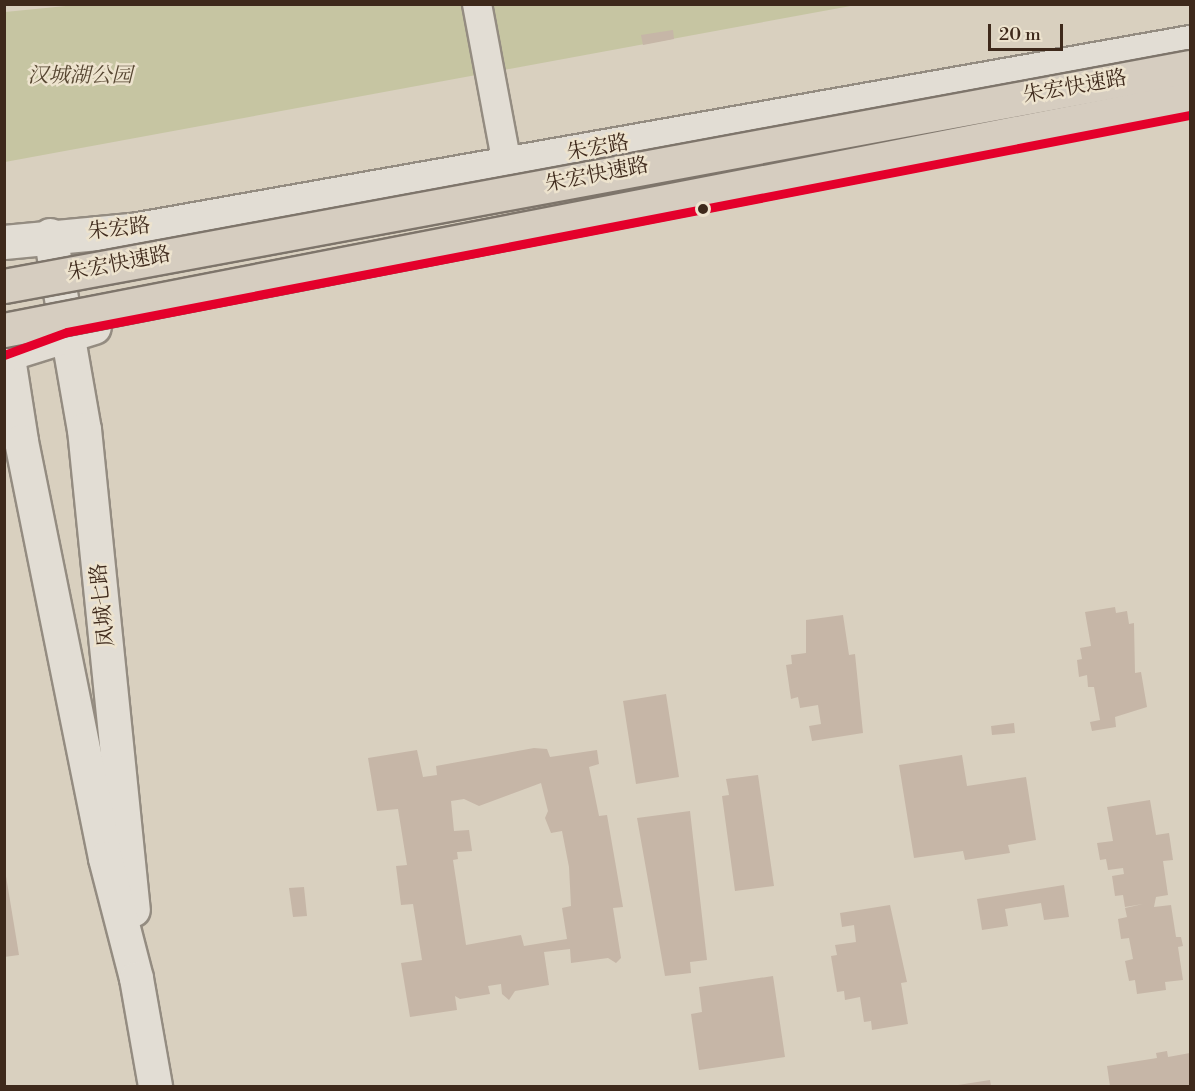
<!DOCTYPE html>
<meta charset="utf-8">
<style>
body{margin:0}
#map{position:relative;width:1195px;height:1091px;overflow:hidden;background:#d9d0bf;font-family:"Libre Bodoni","Noto Serif SC",serif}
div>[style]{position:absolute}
.green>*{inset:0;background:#c6c5a2}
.building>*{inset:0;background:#c6b6a7}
.roads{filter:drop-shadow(2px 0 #948c81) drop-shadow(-2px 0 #948c81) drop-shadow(0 2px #948c81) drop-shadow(0 -2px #948c81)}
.minor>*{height:28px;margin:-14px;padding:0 14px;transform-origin:14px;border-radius:14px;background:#e2ddd4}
.tertiary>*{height:33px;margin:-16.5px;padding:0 16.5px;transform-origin:16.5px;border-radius:16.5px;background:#e2ddd4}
.secondary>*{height:33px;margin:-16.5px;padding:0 16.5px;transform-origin:16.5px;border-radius:16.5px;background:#e2ddd4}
.bridges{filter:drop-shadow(2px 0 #7e756b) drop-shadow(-2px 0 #7e756b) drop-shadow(0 2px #7e756b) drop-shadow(0 -2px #7e756b)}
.trunk-bridge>*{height:33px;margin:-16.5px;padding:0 16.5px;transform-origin:16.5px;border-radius:16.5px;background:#d6cdc0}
.bus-1>*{height:9px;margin:-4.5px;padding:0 4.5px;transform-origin:4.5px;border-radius:4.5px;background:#e4002b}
.dots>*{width:16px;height:16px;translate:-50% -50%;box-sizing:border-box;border:3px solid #ede3ce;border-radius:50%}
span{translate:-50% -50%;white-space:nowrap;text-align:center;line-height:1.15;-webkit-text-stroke:5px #ede3ce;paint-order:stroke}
.park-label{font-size:21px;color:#564631;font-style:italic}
.street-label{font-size:21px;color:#3e291b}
.frame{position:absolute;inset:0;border:6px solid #3e291b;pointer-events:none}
.scale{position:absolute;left:988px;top:24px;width:75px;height:27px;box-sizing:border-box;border:3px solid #3e291b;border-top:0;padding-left:8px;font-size:18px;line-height:21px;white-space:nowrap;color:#3e291b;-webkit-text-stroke:4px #ede3ce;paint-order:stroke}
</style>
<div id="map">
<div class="green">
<div style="clip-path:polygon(86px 4px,856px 5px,5px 162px,5px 12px)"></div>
</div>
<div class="building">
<div style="clip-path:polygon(673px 30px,674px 39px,643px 45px,641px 35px)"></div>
<div style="clip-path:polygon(1115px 607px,1116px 613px,1127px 611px,1129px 624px,1134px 623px,1135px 673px,1141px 672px,1147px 707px,1115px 717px,1116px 727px,1092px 731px,1090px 722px,1100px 720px,1094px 687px,1088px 687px,1087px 675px,1079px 677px,1077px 660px,1082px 659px,1080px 648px,1091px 646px,1085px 612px)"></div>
<div style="clip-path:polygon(843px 615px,849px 655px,855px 654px,863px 733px,812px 741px,809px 726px,821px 724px,818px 705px,800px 708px,798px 697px,791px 699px,786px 665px,792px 664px,791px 655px,806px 653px,806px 620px)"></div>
<div style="clip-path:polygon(666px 694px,679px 777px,636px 784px,623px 701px)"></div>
<div style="clip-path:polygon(1014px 723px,1015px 733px,992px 735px,991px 726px)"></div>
<div style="clip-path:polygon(evenodd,534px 748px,547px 749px,550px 757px,597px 750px,599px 764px,589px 767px,599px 816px,607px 815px,623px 907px,613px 908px,621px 958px,616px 963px,608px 958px,571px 963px,570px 949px,544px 952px,549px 985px,515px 991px,509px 1000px,502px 994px,501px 984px,488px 986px,490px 994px,460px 999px,455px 996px,457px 1010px,410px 1017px,401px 963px,422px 960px,413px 904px,401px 905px,396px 866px,407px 865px,398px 809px,377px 811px,368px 758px,417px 750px,423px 777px,437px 775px,436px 766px,534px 748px,541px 783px,548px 811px,545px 818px,551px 833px,562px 831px,569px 867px,571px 906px,562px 908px,567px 939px,524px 946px,521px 935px,466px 945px,453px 860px,458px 859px,457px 852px,472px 851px,469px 830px,454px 831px,451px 801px,464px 799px,479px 806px,541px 783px)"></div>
<div style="clip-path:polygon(962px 755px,967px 786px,1026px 777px,1036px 840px,1008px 845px,1010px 853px,965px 860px,963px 851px,914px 858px,899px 765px)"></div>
<div style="clip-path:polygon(758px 775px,774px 886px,735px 891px,722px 796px,729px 795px,726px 779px)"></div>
<div style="clip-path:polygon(1150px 800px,1156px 835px,1169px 833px,1173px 860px,1163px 861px,1168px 895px,1156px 897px,1154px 907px,1171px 905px,1176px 937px,1181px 937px,1183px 946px,1178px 947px,1183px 980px,1165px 982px,1166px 990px,1137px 994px,1135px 980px,1129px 981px,1125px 961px,1133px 959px,1129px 938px,1121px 939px,1118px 919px,1127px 917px,1125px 908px,1143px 904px,1125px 907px,1123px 895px,1115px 896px,1112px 876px,1124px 874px,1123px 868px,1108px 870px,1106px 859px,1100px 860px,1097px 843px,1113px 841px,1107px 807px)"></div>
<div style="clip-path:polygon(690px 811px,707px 960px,690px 962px,691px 973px,665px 976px,637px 818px)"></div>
<div style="clip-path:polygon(4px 864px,19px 955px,4px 957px)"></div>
<div style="clip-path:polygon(1064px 885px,1069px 917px,1044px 920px,1041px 903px,1005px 909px,1008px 926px,982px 930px,977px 899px)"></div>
<div style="clip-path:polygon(304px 887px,307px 916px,293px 917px,289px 888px)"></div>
<div style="clip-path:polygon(890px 905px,907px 982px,901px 983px,908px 1024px,872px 1030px,871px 1021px,864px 1022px,860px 997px,845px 1000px,844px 991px,837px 992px,831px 956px,837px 955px,835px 945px,856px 942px,854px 925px,842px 927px,840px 913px)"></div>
<div style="clip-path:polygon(773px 976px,785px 1057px,699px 1070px,691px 1014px,702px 1012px,699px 987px)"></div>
<div style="clip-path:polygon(1167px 1051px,1168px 1057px,1190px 1053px,1190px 1086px,1110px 1086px,1107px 1066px,1157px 1058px,1156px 1053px)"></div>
<div style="clip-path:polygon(990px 1080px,991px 1086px,958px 1086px,958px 1085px)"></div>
</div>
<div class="roads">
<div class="minor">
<div style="left:477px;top:4px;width:163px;rotate:79.4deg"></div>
</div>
<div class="tertiary">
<div style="left:50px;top:235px;width:197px;rotate:80.1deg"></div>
<div style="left:84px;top:429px;width:483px;rotate:84.2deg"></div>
<div style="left:4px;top:332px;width:110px;rotate:81.1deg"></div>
<div style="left:21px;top:441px;width:425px;rotate:78.6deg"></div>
<div style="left:105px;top:858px;width:124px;rotate:75.5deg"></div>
<div style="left:136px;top:978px;width:110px;rotate:80deg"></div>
</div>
<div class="secondary">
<div style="left:4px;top:242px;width:135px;rotate:-5.5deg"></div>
<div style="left:138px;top:229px;width:1068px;rotate:-10.08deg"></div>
<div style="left:4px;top:355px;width:94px;rotate:-17.3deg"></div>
</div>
</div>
<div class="bridges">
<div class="trunk-bridge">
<div style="left:4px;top:286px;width:1206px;rotate:-10.46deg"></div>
<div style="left:4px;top:330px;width:1208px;rotate:-11.02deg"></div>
</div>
</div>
<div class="bus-1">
<div style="left:4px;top:355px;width:67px;rotate:-20.1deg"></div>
<div style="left:67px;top:332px;width:1144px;rotate:-10.94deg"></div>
</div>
<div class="dots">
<div style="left:703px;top:209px;background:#3e291b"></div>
</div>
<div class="park-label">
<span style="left:80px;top:76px">汉城湖公园</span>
</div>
<div class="street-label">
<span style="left:1075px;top:87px;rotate:-10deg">朱宏快速路</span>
<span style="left:598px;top:148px;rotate:-10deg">朱宏路</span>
<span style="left:597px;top:175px;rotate:-11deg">朱宏快速路</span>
<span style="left:119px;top:229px;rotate:-6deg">朱宏路</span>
<span style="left:119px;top:264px;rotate:-11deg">朱宏快速路</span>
<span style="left:103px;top:605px;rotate:-96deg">凤城七路</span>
</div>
<div class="frame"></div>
<div class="scale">20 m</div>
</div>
